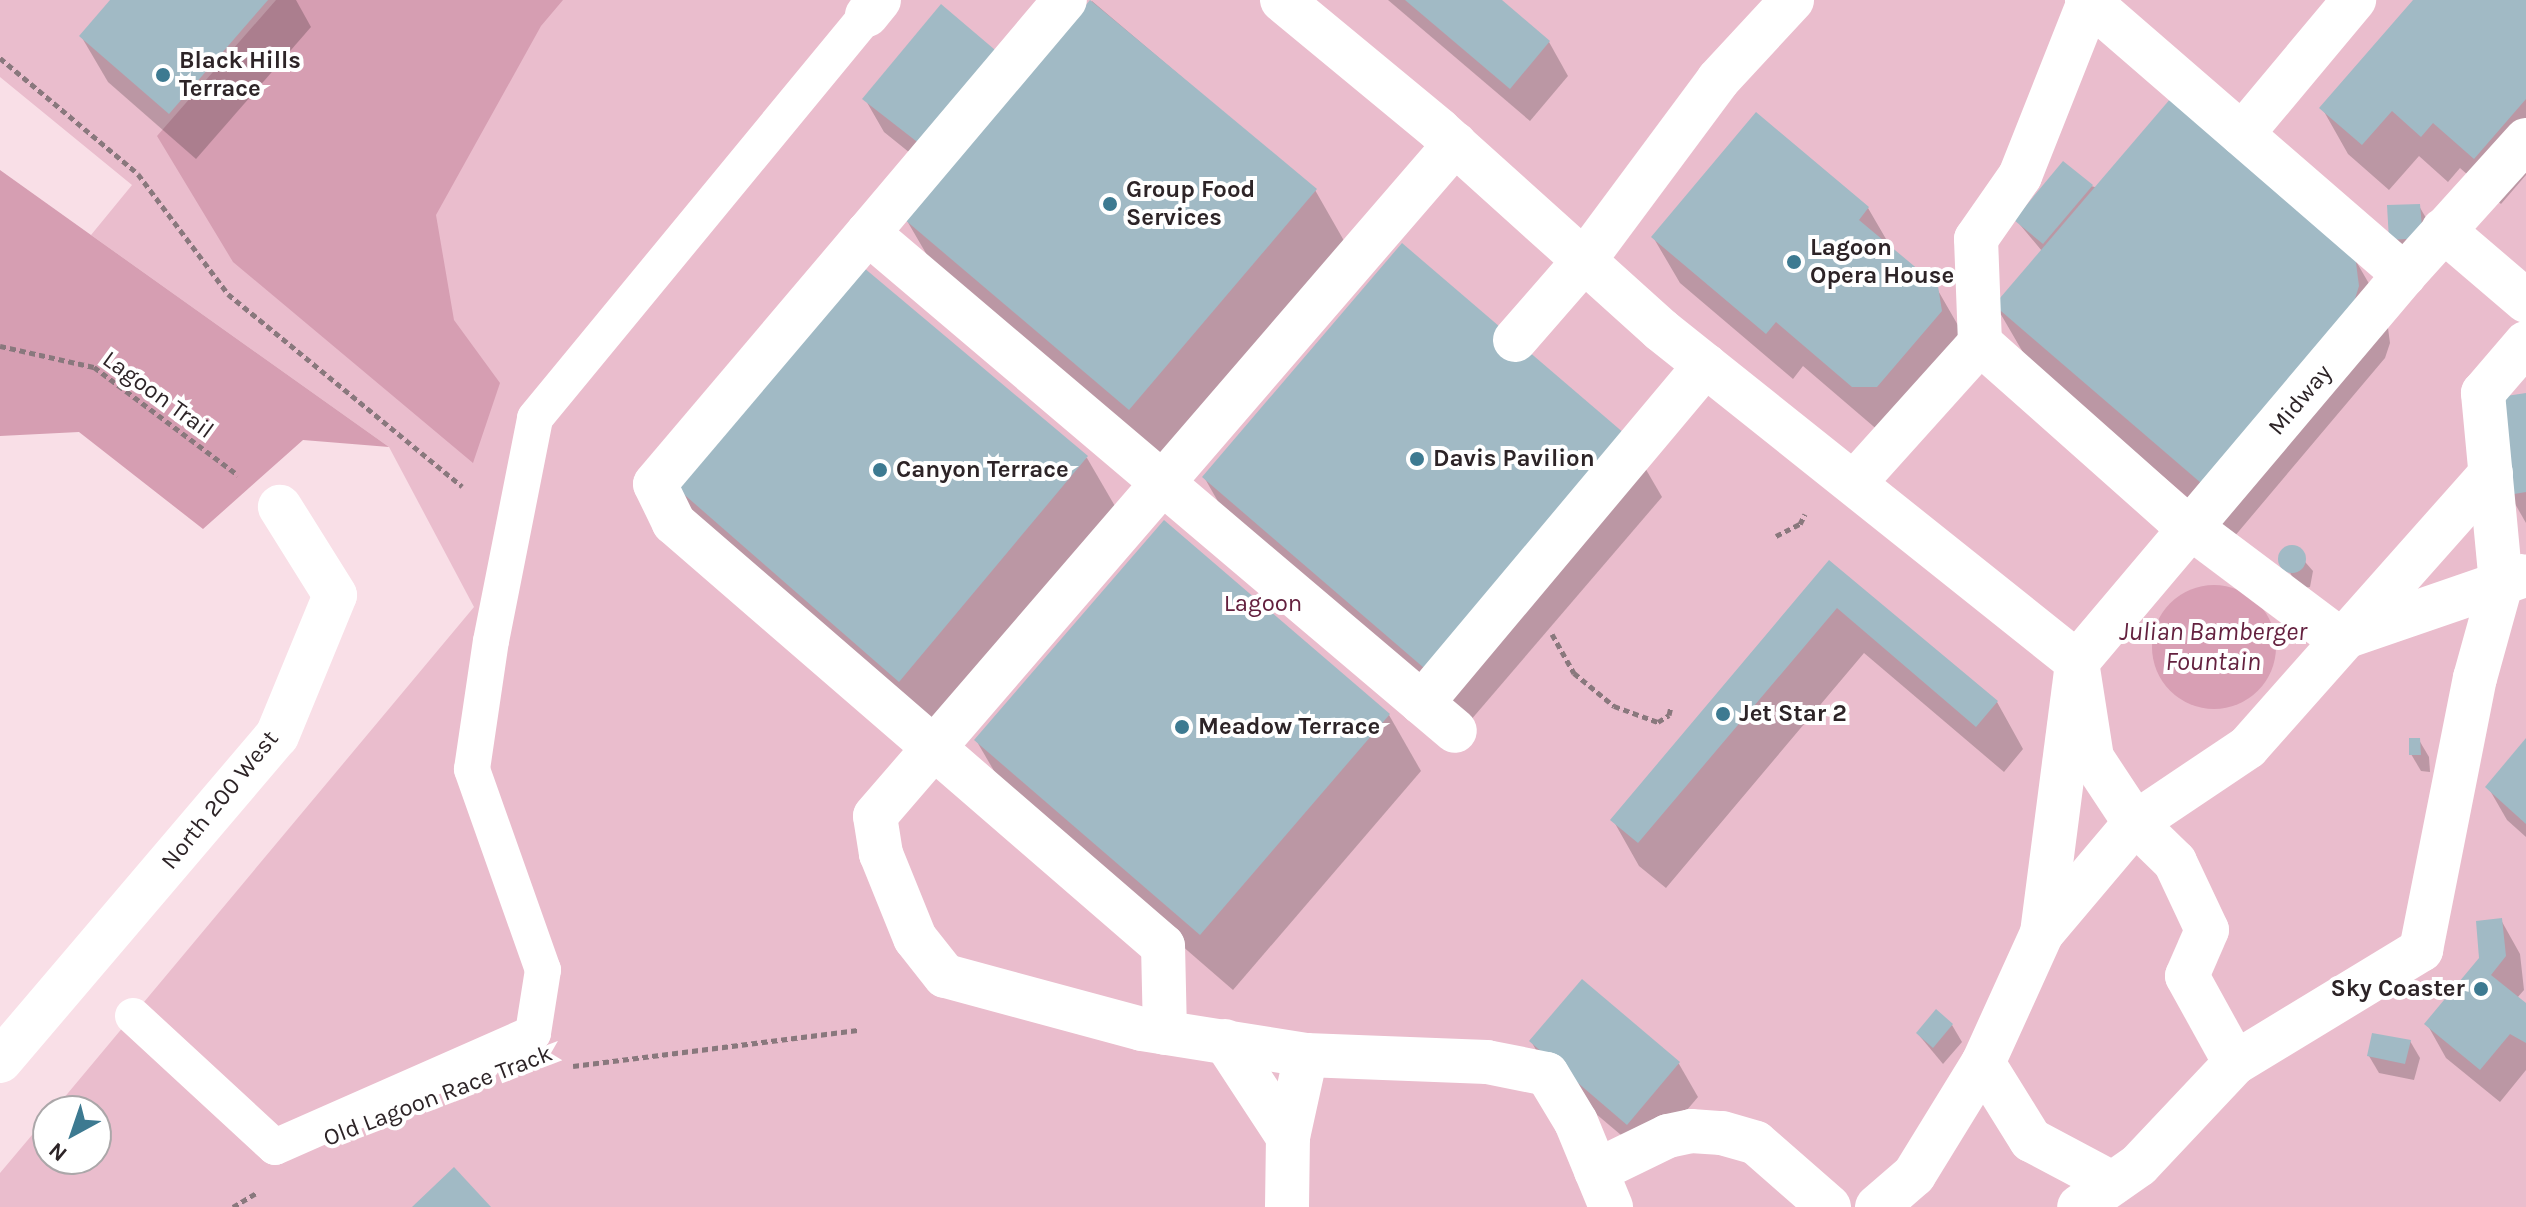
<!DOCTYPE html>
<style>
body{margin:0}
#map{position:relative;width:2526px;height:1207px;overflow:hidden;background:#f9dfe7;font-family:Karla,sans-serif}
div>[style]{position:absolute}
.green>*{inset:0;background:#eabdcd}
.forest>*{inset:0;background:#d69eb2}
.water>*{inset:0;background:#d89fb4}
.round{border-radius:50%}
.shadow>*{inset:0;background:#0003}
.building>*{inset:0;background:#a1bac5}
.path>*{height:5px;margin-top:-2.5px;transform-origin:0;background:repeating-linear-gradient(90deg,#89787d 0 6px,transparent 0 10px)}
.service>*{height:36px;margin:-18px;padding:0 18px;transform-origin:18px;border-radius:18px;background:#fff}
.pedestrian>*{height:44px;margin:-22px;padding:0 22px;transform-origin:22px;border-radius:22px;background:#fff}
.minor>*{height:44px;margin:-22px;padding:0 22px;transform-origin:22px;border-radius:22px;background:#fff}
.dots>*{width:22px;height:22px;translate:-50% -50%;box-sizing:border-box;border:4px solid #fff;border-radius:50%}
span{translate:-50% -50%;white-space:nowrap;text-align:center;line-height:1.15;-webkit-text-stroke:8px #fff;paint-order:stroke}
.poi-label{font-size:24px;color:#2d2427;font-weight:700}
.left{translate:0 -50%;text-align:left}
.right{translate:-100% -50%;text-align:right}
.street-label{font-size:24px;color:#2d2427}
.park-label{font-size:24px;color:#63203e}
.water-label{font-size:26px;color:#64213f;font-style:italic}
.north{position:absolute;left:32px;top:1095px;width:80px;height:80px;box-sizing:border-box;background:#fff;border:2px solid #aba7a9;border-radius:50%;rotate:220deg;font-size:22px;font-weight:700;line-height:32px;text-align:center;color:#2d2427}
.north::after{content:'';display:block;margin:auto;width:28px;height:36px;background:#3d7a91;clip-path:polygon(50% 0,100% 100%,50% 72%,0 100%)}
</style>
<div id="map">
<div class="green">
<div style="clip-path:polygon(0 0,2526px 0,2526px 1207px,0 1207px,0 1173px,48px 1116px,48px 1159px,96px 1159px,96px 1111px,53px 1111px,474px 607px,389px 447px,91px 235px,132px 185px,0 77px)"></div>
</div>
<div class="forest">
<div style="clip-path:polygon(276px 0,563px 0,541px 26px,436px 215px,454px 320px,500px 383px,473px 463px,233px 262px,157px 136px)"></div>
<div style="clip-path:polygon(0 170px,91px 235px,389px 447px,303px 440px,203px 529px,79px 432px,0 436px)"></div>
</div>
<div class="water">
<div class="round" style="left:2152px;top:585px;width:124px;height:124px"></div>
</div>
<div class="shadow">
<div style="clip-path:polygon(113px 0,296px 0,311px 27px,196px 159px,108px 82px,81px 36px)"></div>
<div style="clip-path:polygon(1388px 0,1499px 0,1549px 42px,1568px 76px,1530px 121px)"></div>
<div style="clip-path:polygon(2416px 0,2526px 0,2526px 175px,2501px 204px,2460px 168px,2448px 182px,2419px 156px,2389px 190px,2348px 154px,2322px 108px)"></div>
<div style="clip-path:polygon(1092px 1px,1315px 190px,1347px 246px,1161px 465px,938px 274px,906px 219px,941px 178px,884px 132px,865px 99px,1018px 88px)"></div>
<div style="clip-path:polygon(2091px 186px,2353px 256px,2386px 313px,2390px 343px,2385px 358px,2234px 537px,2028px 361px,1996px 306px,2042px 251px,2016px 220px)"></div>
<div style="clip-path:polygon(2419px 206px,2429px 223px,2401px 256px,2391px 239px)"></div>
<div style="clip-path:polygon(1868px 208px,1893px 251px,1936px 287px,1963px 334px,1880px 432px,1803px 366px,1793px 379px,1680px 283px,1653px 237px)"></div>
<div style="clip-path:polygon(2526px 395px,2526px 523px,2510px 495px)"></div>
<div style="clip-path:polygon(1630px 442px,1662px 497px,1464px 728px,1236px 533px,1204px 477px)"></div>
<div style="clip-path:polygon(1087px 458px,1119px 513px,931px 736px,706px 539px,674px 483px)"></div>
<div style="clip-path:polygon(2292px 547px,2313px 571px,2310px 587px,2299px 589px,2281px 556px)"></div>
<div style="clip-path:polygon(1830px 562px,1997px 702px,2023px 749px,2004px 772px,1864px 653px,1666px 888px,1639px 866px,1613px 820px)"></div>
<div style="clip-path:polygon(1389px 715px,1421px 771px,1233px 990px,1008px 795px,976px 740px)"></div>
<div style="clip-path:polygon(2419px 740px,2429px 757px,2430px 772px,2421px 771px,2411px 754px)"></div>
<div style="clip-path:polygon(2526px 741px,2526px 837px,2507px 820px,2488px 787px)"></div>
<div style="clip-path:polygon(2501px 920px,2520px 954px,2524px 990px,2517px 998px,2526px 1005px,2526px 1070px,2500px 1102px,2446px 1058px,2427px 1024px,2481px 959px)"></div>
<div style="clip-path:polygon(1583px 981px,1679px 1064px,1698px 1097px,1647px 1157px,1550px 1075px,1531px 1041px)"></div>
<div style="clip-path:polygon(1952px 1025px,1962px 1042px,1943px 1064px,1918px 1034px)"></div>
<div style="clip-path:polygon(2410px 1041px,2420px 1058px,2414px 1080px,2379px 1073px,2369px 1056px)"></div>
</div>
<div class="building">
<div style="clip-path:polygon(110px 0,268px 0,169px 114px,79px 36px)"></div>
<div style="clip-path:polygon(1090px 0,1317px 189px,1129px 410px,904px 219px)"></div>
<div style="clip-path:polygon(1405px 0,1502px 0,1550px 41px,1510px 89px)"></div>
<div style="clip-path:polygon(2413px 0,2526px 0,2526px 99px,2474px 159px,2433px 123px,2421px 137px,2392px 111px,2362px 145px,2319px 108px)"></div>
<div style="clip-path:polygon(941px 4px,1001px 55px,925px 148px,862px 99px)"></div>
<div style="clip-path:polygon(2171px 98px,2355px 255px,2359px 286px,2354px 302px,2201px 483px,1994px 305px)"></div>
<div style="clip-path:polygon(1756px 112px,1869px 207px,1859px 220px,1938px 286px,1942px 311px,1877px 387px,1852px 387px,1776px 322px,1766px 334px,1651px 237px)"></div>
<div style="clip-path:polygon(2063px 161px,2093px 185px,2043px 244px,2014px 220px)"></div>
<div style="clip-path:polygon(2420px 204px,2423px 238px,2389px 240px,2387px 205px)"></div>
<div style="clip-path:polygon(1402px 243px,1632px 440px,1431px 674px,1202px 477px)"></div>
<div style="clip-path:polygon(857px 262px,1088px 456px,899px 682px,671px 483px)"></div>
<div style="clip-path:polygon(2526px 393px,2526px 492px,2508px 495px,2493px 398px)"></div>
<div style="clip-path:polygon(1164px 520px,1390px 714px,1200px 935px,974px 740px)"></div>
<div class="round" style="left:2278px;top:545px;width:28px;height:28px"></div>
<div style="clip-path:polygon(1829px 560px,1998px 701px,1976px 727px,1837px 608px,1638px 843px,1610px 820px)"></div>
<div style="clip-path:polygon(2409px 738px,2420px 738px,2421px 755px,2409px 755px)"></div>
<div style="clip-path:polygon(2526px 738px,2526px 824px,2485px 787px)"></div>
<div style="clip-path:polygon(2502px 918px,2506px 956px,2491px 975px,2526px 1003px,2526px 1043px,2510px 1034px,2480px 1070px,2424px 1024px,2479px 958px,2476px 921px)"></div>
<div style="clip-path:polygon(1582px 979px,1680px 1062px,1627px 1125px,1529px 1041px)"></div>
<div style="clip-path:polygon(1936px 1009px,1953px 1024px,1933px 1048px,1916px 1033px)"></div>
<div style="clip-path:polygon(2372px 1033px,2411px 1040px,2405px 1064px,2367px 1056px)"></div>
<div style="clip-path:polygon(454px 1167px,491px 1207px,412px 1207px)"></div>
</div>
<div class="path">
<div style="left:0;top:58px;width:180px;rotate:40deg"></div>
<div style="left:138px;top:174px;width:150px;rotate:53.1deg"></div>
<div style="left:228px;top:294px;width:303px;rotate:39.4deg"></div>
<div style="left:0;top:346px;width:96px;rotate:12.6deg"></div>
<div style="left:94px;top:367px;width:180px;rotate:36.9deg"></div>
<div style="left:1776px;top:536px;width:27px;rotate:-27deg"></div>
<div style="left:1800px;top:524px;width:11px;rotate:-63deg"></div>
<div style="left:1552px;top:634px;width:45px;rotate:60.6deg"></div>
<div style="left:1574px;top:673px;width:52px;rotate:39.5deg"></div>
<div style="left:1614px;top:706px;width:47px;rotate:20deg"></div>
<div style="left:1658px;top:722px;width:13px;rotate:-32deg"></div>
<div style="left:1669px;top:715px;width:9px;rotate:-77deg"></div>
<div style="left:573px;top:1066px;width:287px;rotate:-7.2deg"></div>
<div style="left:233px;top:1207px;width:27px;rotate:-31deg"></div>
</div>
<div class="service">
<div style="left:133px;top:1016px;width:193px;rotate:42.7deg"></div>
<div style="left:275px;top:1147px;width:282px;rotate:-23.8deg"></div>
<div style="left:533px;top:1033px;width:64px;rotate:-81deg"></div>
<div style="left:543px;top:970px;width:213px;rotate:-109.5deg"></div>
<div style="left:472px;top:769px;width:129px;rotate:-81.6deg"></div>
<div style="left:491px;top:641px;width:227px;rotate:-78.8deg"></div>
<div style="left:535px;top:418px;width:522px;rotate:-50.52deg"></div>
</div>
<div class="pedestrian">
<div style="left:1282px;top:0;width:204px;rotate:39.6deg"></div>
<div style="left:1439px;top:130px;width:299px;rotate:42deg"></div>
<div style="left:1661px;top:330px;width:532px;rotate:38.59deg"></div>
<div style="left:2077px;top:662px;width:97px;rotate:81.1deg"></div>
<div style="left:2092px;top:758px;width:78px;rotate:56.5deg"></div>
<div style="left:2135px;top:823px;width:56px;rotate:44.3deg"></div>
<div style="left:2175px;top:862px;width:75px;rotate:64.8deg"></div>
<div style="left:2207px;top:930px;width:50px;rotate:113.5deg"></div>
<div style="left:2187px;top:976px;width:99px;rotate:61.1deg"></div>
<div style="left:2235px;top:1063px;width:140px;rotate:133.3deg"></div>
<div style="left:2139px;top:1165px;width:73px;rotate:145deg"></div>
<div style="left:2087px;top:0;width:420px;rotate:40.9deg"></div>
<div style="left:867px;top:15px;width:19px;rotate:-51deg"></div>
<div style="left:2242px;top:134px;width:175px;rotate:-50.1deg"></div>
<div style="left:2443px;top:230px;width:109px;rotate:40.5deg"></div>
<div style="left:868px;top:233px;width:305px;rotate:-49.8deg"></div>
<div style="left:1515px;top:340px;width:103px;rotate:-48.9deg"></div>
<div style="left:1583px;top:262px;width:227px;rotate:-53.4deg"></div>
<div style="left:1718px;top:80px;width:109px;rotate:-47.2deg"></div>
<div style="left:1980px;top:343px;width:259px;rotate:41.6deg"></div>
<div style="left:2174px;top:515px;width:206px;rotate:36.9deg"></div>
<div style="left:1855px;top:482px;width:187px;rotate:-48deg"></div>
<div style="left:1980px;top:343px;width:104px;rotate:-92.2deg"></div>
<div style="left:1976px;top:239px;width:77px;rotate:-55.1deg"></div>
<div style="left:2020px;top:176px;width:187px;rotate:-68.4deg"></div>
<div style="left:2089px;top:2px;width:7px;rotate:-16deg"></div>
<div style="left:2345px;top:637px;width:187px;rotate:-19deg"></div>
<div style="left:1422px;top:703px;width:43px;rotate:40.3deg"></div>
<div style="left:2042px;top:933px;width:273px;rotate:-82.6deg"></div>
<div style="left:2077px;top:662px;width:507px;rotate:-49.8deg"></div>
<div style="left:2404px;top:275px;width:182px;rotate:-47.9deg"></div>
<div style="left:1165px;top:1033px;width:87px;rotate:-91.3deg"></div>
<div style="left:1163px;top:946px;width:647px;rotate:-139.14deg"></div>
<div style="left:674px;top:523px;width:43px;rotate:-116deg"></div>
<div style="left:655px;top:484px;width:329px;rotate:-49.7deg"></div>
<div style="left:868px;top:233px;width:727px;rotate:40.31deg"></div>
<div style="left:1422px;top:703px;width:441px;rotate:-50deg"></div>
<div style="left:1225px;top:1041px;width:115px;rotate:56.7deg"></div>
<div style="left:1306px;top:1055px;width:166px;rotate:-171deg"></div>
<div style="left:1142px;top:1029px;width:204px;rotate:-164.9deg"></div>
<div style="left:945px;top:976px;width:48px;rotate:-128.3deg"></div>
<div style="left:915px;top:938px;width:91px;rotate:-112deg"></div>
<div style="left:881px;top:854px;width:38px;rotate:-99deg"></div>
<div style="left:875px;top:816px;width:888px;rotate:-49.2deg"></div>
<div style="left:1983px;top:1063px;width:91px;rotate:58.1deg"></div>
<div style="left:2031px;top:1140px;width:92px;rotate:28deg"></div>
<div style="left:2235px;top:1063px;width:218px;rotate:-31.3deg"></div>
<div style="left:2421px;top:950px;width:277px;rotate:-78.8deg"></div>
<div style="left:2475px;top:678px;width:98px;rotate:-74.5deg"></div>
<div style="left:2501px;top:584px;width:192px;rotate:-95.4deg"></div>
<div style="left:2483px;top:393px;width:66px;rotate:-49.3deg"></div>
<div style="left:1596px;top:1171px;width:80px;rotate:-25.9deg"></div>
<div style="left:1668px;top:1136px;width:24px;rotate:-12deg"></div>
<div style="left:1691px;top:1131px;width:31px;rotate:4deg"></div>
<div style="left:1722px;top:1133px;width:35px;rotate:16deg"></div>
<div style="left:1756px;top:1143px;width:97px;rotate:41.2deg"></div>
<div style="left:1287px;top:1207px;width:70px;rotate:-89.2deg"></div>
<div style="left:1288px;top:1137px;width:84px;rotate:-77.6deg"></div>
<div style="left:1306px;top:1055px;width:181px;rotate:2.2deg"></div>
<div style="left:1487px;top:1062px;width:61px;rotate:11.3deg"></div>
<div style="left:1547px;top:1074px;width:56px;rotate:58.9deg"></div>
<div style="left:1576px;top:1122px;width:92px;rotate:67.6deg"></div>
<div style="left:1877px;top:1207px;width:49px;rotate:-40.9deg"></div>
<div style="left:1914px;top:1175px;width:132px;rotate:-58.4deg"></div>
<div style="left:1983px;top:1063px;width:143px;rotate:-65.6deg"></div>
<div style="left:2042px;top:933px;width:144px;rotate:-49.8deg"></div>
<div style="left:2135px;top:823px;width:136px;rotate:-33.9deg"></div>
<div style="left:2248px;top:747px;width:366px;rotate:-48.4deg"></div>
</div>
<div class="minor">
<div style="left:0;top:1061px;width:427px;rotate:-49.6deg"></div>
<div style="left:277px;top:736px;width:152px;rotate:-67.6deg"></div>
<div style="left:335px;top:595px;width:104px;rotate:-122deg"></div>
</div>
<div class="dots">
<div style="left:163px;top:75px;background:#3d7a91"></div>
<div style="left:1110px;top:204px;background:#3d7a91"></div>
<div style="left:1794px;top:262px;background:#3d7a91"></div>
<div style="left:1417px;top:459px;background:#3d7a91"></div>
<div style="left:880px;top:470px;background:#3d7a91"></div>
<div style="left:1723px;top:714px;background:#3d7a91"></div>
<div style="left:1182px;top:727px;background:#3d7a91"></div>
<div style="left:2481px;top:989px;background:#3d7a91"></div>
</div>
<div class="poi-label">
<span class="left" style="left:179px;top:75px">Black Hills<br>Terrace</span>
<span class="left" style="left:1126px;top:204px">Group Food<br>Services</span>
<span class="left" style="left:1810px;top:262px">Lagoon<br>Opera House</span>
<span class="left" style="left:1433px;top:459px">Davis Pavilion</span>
<span class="left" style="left:896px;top:470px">Canyon Terrace</span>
<span class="left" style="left:1739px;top:714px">Jet Star 2</span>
<span class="left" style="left:1198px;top:727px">Meadow Terrace</span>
<span class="right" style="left:2465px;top:989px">Sky Coaster</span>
</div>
<div class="street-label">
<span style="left:158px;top:395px;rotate:36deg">Lagoon Trail</span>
<span style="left:2300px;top:400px;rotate:-50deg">Midway</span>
<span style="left:220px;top:800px;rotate:-51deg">North 200 West</span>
<span style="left:438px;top:1096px;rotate:-21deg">Old Lagoon Race Track</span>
</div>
<div class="park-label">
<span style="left:1263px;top:604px">Lagoon</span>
</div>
<div class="water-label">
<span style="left:2213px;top:647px">Julian Bamberger<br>Fountain</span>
</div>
<div class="north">N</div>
</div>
